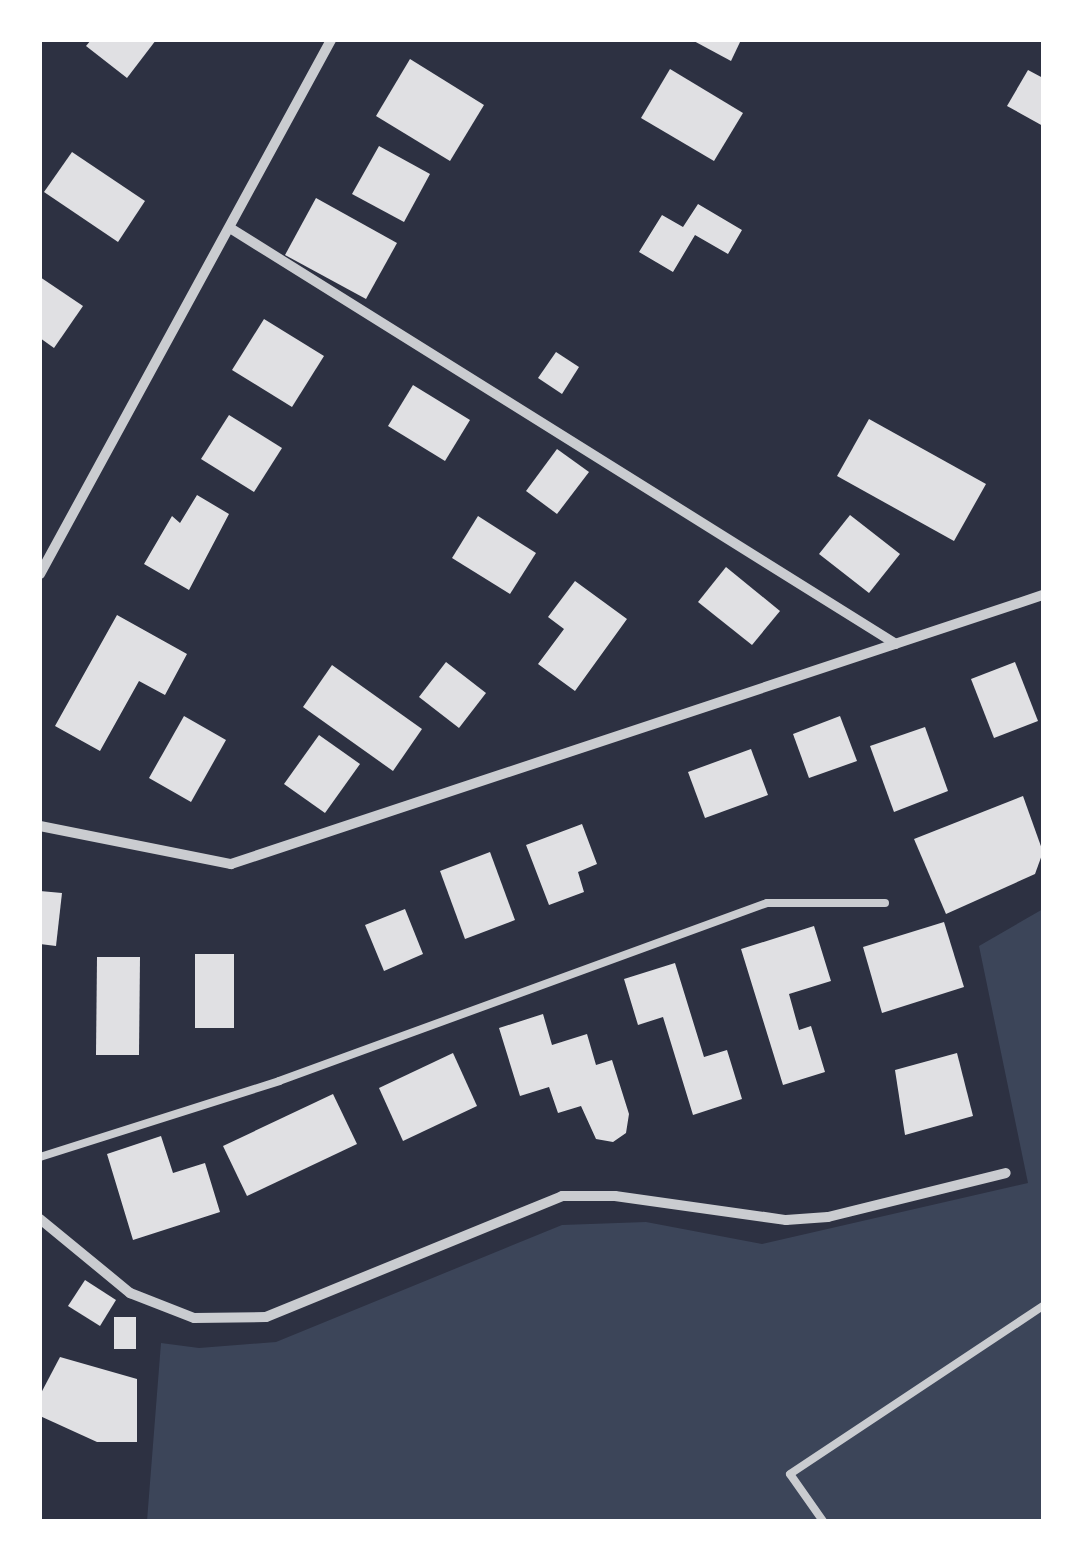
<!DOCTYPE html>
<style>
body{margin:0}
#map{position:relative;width:1083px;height:1561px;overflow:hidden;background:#2d3142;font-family:"Times New Roman",serif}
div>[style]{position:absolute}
.green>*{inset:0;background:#3c4559}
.building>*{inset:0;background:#e0e0e3}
.service>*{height:8px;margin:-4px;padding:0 4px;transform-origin:4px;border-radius:4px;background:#caccd0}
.minor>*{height:10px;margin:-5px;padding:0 5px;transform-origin:5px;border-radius:5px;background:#caccd0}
span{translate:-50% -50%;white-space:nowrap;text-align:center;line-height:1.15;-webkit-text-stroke:10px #fff;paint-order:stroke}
.frame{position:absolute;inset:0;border:42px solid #fff;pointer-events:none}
</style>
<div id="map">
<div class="green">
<div style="clip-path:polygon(1043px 909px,1043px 1521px,147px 1521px,161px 1343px,199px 1348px,276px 1342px,562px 1225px,646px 1222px,762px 1244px,1028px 1183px,979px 946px)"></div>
</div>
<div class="building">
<div style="clip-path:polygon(91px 40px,156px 40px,127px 78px,86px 46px)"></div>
<div style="clip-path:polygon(692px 40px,741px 40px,731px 61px)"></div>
<div style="clip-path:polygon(410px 59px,484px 105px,450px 161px,376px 116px)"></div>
<div style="clip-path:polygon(670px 69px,743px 113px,714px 161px,641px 118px)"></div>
<div style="clip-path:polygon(1028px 70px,1043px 78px,1043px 126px,1007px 106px)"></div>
<div style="clip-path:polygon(379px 146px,430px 174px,404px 222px,352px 194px)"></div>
<div style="clip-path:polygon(72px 152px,145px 201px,118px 242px,44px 192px)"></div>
<div style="clip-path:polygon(316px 198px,397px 243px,366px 299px,285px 255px)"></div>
<div style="clip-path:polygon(698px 204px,742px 230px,728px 254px,695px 235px,673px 272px,639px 252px,662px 215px,683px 227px)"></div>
<div style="clip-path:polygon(40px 277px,83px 306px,54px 348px,40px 338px)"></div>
<div style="clip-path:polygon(264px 319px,324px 356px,292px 407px,232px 370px)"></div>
<div style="clip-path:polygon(556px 352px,579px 367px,562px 394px,538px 378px)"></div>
<div style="clip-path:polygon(413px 385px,470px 420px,445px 461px,388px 426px)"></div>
<div style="clip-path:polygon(229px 415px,282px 448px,254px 492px,201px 459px)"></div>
<div style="clip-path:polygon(869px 419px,986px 484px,954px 541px,837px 476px)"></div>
<div style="clip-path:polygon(557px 449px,589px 472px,557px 514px,526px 491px)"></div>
<div style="clip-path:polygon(197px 495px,229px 514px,189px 590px,144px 564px,172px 516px,180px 523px)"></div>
<div style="clip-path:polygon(850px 515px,900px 554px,869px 593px,819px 554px)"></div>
<div style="clip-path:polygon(478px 516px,536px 553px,510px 594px,452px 558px)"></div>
<div style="clip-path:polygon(726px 567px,780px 611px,752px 645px,698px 602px)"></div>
<div style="clip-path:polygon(575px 581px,627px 619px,575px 691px,538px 664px,564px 629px,548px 617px)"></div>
<div style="clip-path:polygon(117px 615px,187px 654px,165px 695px,139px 681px,100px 751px,55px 726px)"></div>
<div style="clip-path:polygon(446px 662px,486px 693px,459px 728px,419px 697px)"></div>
<div style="clip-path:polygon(1015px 662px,1038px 721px,994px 738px,971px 679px)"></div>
<div style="clip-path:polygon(332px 665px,422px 729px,393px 771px,303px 707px)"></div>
<div style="clip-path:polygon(184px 716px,226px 740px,191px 802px,149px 778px)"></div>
<div style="clip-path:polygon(840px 716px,857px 761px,809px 778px,793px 734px)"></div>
<div style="clip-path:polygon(925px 727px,948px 791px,894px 812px,870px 746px)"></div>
<div style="clip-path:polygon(319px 735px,360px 764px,325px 813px,284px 784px)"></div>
<div style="clip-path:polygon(751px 749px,768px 795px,705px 818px,688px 772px)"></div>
<div style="clip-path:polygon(1023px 796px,1043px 852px,1035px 874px,946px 914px,914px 839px)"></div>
<div style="clip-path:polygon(582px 824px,597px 864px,578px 872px,584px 892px,549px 905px,526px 845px)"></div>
<div style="clip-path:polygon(490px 852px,515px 920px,465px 939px,440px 871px)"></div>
<div style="clip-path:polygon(40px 891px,62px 893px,56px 946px,40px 944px)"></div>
<div style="clip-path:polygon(405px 909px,423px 954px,384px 971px,365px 925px)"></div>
<div style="clip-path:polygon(944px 922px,964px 987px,882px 1013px,863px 947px)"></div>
<div style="clip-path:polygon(814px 926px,831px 981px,789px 994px,799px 1030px,811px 1026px,825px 1072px,783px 1085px,741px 949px)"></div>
<div style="clip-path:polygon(195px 954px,234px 954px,234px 1028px,195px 1028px)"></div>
<div style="clip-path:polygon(97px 957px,140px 957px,139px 1055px,96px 1055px)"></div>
<div style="clip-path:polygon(675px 963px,704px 1057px,727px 1050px,742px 1099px,693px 1115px,663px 1017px,638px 1025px,624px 979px)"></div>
<div style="clip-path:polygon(543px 1014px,552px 1045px,587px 1034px,596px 1065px,612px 1060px,629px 1114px,626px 1133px,613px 1142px,596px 1139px,581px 1106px,558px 1113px,549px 1087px,520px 1096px,499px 1028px)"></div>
<div style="clip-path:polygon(453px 1053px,477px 1106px,403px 1141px,379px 1088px)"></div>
<div style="clip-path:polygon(957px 1053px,973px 1116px,905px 1135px,895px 1070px)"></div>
<div style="clip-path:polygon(333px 1094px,357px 1144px,247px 1196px,223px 1146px)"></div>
<div style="clip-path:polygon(161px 1136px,173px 1173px,205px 1163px,220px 1212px,133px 1240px,107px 1154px)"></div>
<div style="clip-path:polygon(85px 1280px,116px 1300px,100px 1326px,68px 1306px)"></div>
<div style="clip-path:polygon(114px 1317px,136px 1317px,136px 1349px,114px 1349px)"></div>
<div style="clip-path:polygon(60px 1357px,137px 1379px,137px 1442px,97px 1442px,40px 1416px,40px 1395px)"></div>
</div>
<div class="service">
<div style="left:40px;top:1157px;width:251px;rotate:-17.6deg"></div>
<div style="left:279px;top:1081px;width:519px;rotate:-20.04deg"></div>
<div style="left:767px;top:903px;width:118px"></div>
<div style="left:823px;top:1521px;width:57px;rotate:-125.1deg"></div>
<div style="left:790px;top:1474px;width:304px;rotate:-33.6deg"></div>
</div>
<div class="minor">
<div style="left:230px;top:228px;width:785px;rotate:31.99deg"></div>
<div style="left:40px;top:574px;width:608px;rotate:-61.41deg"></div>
<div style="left:40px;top:826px;width:195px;rotate:11.3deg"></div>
<div style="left:231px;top:864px;width:855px;rotate:-18.33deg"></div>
<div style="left:40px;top:1219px;width:117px;rotate:39.4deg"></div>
<div style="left:130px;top:1293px;width:69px;rotate:21.3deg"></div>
<div style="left:194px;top:1318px;width:72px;rotate:-0.8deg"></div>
<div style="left:266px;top:1317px;width:320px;rotate:-22.2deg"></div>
<div style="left:562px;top:1196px;width:53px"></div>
<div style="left:615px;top:1196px;width:173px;rotate:8deg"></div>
<div style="left:786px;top:1220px;width:42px;rotate:-4.1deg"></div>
<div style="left:828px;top:1217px;width:183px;rotate:-13.9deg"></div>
</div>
<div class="frame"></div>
</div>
